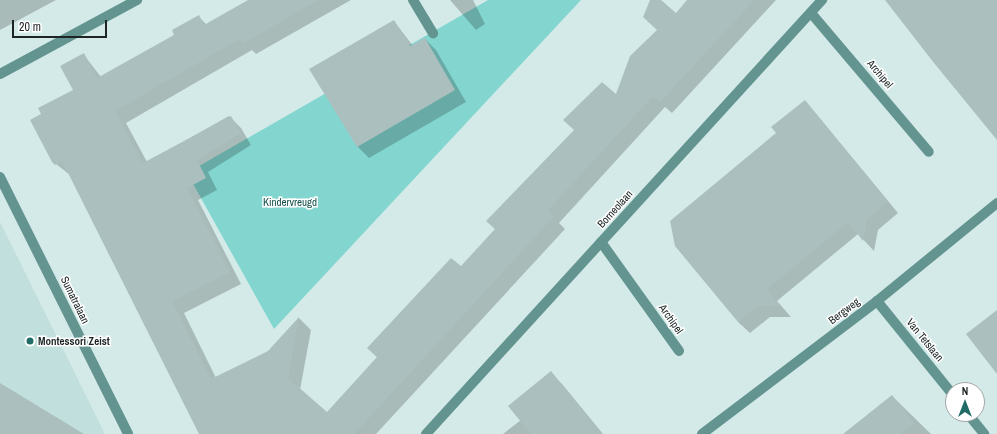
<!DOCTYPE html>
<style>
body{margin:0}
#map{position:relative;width:997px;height:434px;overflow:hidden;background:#d4eae8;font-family:"Archivo Narrow",sans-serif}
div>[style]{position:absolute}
.built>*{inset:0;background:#c1e0dd}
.green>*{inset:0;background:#83d6d0}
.shadow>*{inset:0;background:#0003}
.building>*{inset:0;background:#abc0be}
.minor>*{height:10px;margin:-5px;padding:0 5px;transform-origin:5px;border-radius:5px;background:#639490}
.dots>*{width:11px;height:11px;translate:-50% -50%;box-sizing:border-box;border:2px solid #fff;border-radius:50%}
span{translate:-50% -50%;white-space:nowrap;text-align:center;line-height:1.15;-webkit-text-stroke:3px #fff;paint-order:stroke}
.street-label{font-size:11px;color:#1c2424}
.park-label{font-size:11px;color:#134e4b}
.poi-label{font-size:11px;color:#1c2424;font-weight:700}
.left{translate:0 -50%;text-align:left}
.north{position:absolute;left:945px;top:382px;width:40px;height:40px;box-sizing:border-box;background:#fff;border:1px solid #a4a7a7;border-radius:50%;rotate:0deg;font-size:11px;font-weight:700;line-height:16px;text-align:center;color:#1c2424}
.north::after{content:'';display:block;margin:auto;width:14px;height:18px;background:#216c67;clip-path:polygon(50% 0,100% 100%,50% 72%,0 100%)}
.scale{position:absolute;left:12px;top:20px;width:95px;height:18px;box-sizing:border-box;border:2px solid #1c2424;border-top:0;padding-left:5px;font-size:12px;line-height:14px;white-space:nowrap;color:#1c2424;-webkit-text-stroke:3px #fff;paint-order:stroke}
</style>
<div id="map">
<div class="built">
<div style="clip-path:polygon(0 222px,13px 248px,105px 434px,0 434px)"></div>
</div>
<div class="green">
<div style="clip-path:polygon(488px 0,581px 0,274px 329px,187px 173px)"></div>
</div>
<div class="shadow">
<div style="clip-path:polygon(0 0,56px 0,0 30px)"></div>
<div style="clip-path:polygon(250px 0,351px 0,256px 54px,252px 50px,126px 123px,147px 162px,229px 116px,241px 128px,251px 145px,208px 172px,217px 190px,198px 200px,241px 284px,184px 313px,216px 378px,268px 352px,299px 318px,311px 330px,300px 390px,327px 414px,378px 358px,368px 348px,461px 267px,496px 230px,487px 221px,616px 96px,658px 30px,651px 0,660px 0,676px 14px,688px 0,776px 0,672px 113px,665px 107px,559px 223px,565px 229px,376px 434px,200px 434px,70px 175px,56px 164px,42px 115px,74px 90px,84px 55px,101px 77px,175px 35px,198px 16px,207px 25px)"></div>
<div style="clip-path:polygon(450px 0,473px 0,485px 24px,476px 30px)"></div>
<div style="clip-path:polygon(394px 21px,413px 46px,425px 39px,436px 50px,466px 102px,369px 158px,357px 146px)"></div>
<div style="clip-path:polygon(805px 101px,898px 213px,878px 230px,874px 251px,858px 234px,777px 301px,791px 317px,770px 317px,750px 333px,738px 322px,777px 133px)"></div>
<div style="clip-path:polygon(551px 373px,562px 384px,603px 434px,503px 434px,521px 420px)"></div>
<div style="clip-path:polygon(892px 396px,931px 434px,845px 434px)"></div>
</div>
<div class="building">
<div style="clip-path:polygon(248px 0,318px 0,244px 43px,241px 38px,115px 111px,143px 163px,231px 116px,241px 133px,197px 160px,206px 178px,187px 188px,230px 272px,172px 301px,211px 379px,268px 351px,299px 317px,288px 378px,327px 412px,377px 357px,367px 348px,451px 258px,461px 266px,495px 229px,486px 221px,574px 130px,563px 120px,602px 82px,616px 94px,630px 56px,657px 30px,643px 17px,650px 0,661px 0,676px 13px,687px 0,754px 0,660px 102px,653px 96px,582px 173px,548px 210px,554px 216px,354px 434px,199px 434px,62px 161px,55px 165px,52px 162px,30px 120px,41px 114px,38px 108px,73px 90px,60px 66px,84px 53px,97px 78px,174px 35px,172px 30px,199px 15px,204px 25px)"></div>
<div style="clip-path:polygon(885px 0,997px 0,997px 140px,934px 63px)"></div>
<div style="clip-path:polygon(394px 20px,410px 46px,425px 38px,455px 90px,357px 147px,309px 69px)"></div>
<div style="clip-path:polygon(805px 100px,888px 201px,867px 219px,863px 241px,848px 222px,767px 289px,780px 306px,758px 306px,738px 322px,675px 246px,670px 221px,776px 133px,771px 127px)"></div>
<div style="clip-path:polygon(997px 310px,997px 374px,966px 334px)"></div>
<div style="clip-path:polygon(551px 371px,575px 401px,602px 434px,531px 434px,508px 406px)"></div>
<div style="clip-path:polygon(0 383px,84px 434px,0 434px)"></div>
<div style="clip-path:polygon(892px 395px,914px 423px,900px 434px,843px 434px)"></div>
</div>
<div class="minor">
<div style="left:413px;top:0;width:39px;rotate:59deg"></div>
<div style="left:811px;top:13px;width:182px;rotate:49.7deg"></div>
<div style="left:0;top:74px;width:156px;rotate:-28.4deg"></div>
<div style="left:0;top:177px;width:287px;rotate:63.5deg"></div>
<div style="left:601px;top:242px;width:134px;rotate:54.4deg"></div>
<div style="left:877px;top:301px;width:121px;rotate:51deg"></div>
<div style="left:968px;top:414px;width:26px;rotate:51deg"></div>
<div style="left:426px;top:434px;width:588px;rotate:-47.62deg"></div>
<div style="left:702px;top:434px;width:220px;rotate:-37.2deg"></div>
<div style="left:877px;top:301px;width:155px;rotate:-39.2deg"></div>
</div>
<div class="dots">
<div style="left:30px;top:341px;background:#216c67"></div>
</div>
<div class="street-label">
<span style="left:880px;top:74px;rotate:50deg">Archipel</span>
<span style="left:615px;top:209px;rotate:-48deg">Borneolaan</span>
<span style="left:75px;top:300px;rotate:64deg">Sumatralaan</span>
<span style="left:844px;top:311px;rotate:-37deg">Bergweg</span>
<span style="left:671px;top:319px;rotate:55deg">Archipel</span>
<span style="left:925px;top:340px;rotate:51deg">Van Tetslaan</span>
</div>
<div class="park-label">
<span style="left:290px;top:202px">Kindervreugd</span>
</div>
<div class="poi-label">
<span class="left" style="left:38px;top:341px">Montessori Zeist</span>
</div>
<div class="north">N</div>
<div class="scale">20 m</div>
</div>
